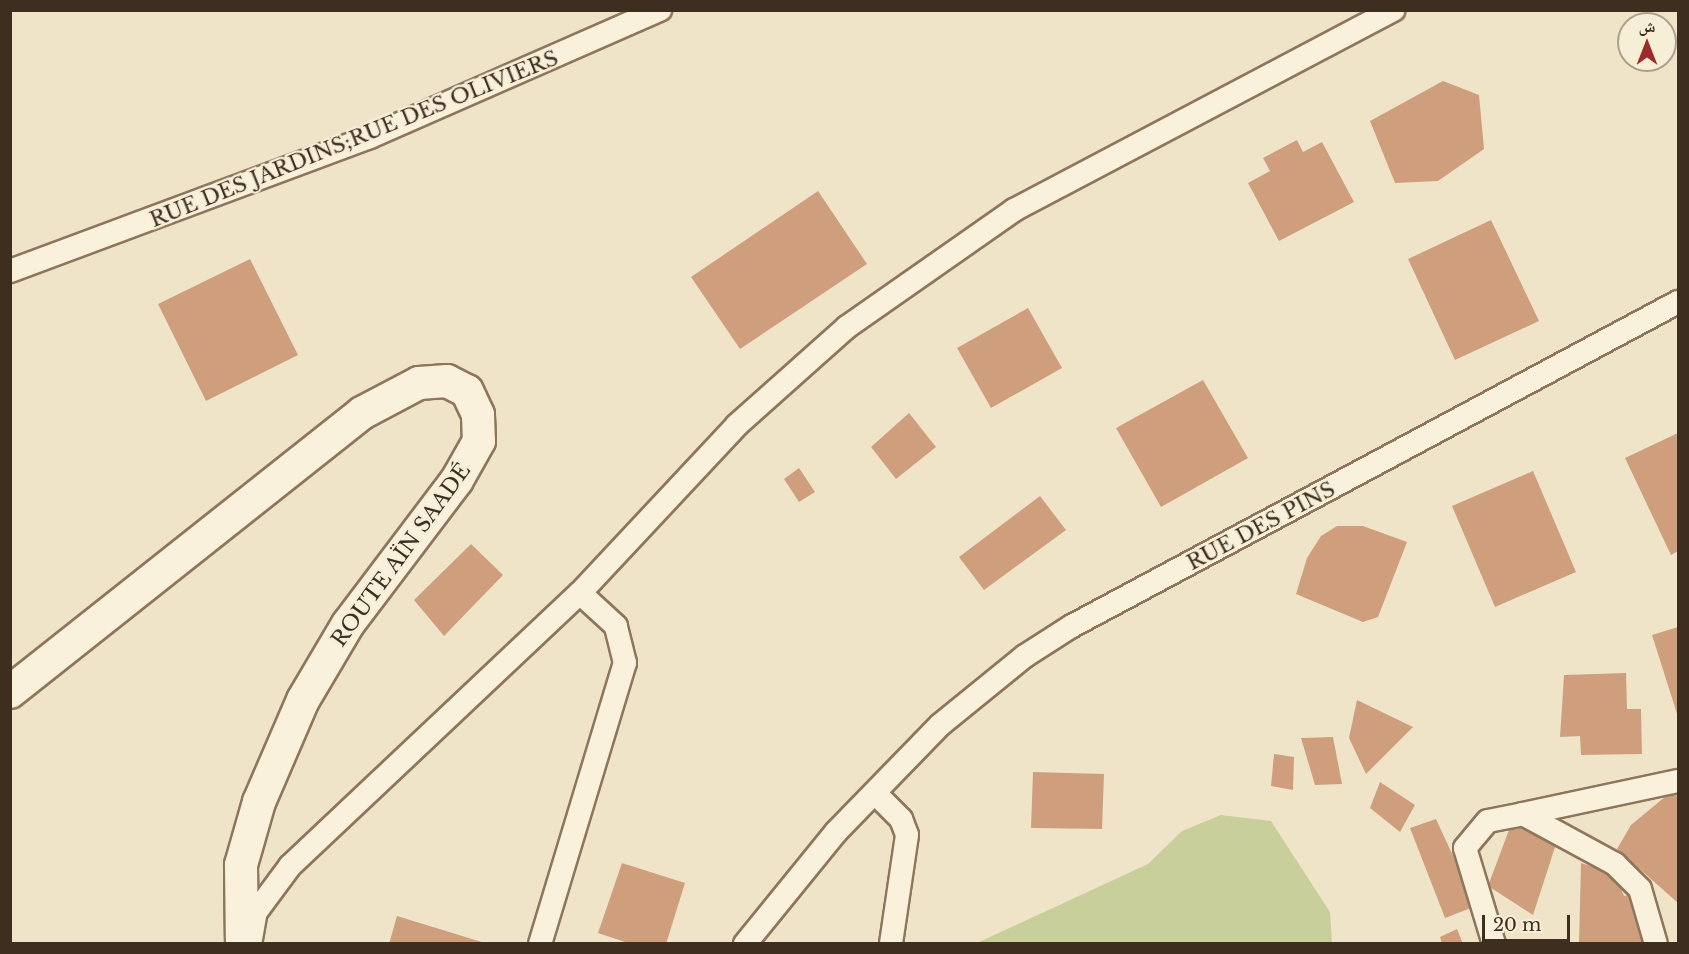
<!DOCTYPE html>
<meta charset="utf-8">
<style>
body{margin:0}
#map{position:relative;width:1689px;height:954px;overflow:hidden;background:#f0e4c8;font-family:"Libre Baskerville","Noto Naskh Arabic",serif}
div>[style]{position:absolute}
.green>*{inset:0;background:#c9cf9b}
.building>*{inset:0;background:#cf9f7d}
.roads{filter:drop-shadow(2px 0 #8d765c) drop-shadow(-2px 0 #8d765c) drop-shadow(0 2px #8d765c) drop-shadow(0 -2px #8d765c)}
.street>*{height:22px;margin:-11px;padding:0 11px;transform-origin:11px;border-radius:11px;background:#faf1dc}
.secondary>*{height:32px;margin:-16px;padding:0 16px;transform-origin:16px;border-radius:16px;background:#faf1dc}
span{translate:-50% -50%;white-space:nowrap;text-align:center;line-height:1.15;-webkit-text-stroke:4.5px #f7eed8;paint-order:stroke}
.street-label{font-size:21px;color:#3d2e20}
.frame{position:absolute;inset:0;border:12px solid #3d2e20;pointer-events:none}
.north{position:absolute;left:1617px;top:12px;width:60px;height:60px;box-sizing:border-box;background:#f7eed8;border:2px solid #ada18e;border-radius:50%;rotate:0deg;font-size:16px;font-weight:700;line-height:24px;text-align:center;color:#3d2e20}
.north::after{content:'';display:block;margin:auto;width:21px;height:27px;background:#9e2a2b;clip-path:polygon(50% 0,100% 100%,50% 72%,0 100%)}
.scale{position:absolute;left:1482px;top:915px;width:88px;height:27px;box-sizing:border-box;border:3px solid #3d2e20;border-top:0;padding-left:8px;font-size:18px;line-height:21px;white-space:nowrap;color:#3d2e20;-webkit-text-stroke:4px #f7eed8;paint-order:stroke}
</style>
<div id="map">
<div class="green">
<div style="clip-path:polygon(1221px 815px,1271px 821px,1330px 912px,1332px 943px,977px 943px,1148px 864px,1182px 831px)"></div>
</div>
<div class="building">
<div style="clip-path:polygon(1443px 81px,1479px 95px,1484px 149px,1438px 181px,1395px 183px,1370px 121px)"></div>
<div style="clip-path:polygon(1297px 140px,1303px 152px,1322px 142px,1354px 202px,1279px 241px,1248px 183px,1270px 171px,1263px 158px)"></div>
<div style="clip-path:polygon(818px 191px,867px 264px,740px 349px,691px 277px)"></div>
<div style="clip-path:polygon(1491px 220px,1539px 321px,1455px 360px,1408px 259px)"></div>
<div style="clip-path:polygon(250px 259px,298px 355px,206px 401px,158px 304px)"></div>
<div style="clip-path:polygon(1028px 308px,1062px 368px,991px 408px,957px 348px)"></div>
<div style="clip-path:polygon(1203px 380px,1248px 458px,1161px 507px,1116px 428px)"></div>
<div style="clip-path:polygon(909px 413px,936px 447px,896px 479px,871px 447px)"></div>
<div style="clip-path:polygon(1678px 433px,1678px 551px,1671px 555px,1625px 458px)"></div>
<div style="clip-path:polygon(799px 468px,815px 492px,799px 502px,784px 479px)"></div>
<div style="clip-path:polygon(1533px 471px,1576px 572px,1495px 607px,1452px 506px)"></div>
<div style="clip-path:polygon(1040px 496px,1066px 530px,984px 590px,959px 557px)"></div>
<div style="clip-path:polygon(1337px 526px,1363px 526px,1407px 542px,1378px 617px,1363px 622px,1296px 594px,1307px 558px,1321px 536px)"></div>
<div style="clip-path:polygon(471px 544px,503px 575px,444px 636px,414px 600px)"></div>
<div style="clip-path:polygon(1678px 627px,1678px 717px,1652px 635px)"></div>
<div style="clip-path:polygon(1626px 673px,1627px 709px,1641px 709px,1642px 754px,1581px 755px,1580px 736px,1560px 737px,1564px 675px)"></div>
<div style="clip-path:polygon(1357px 700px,1413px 727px,1366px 774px,1349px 738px)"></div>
<div style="clip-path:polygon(1333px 737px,1342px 784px,1315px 785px,1301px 738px)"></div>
<div style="clip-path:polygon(1274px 754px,1294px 757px,1293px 790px,1271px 786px)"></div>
<div style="clip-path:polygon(1033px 772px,1104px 774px,1102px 829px,1031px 828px)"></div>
<div style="clip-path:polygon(1380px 782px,1415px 805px,1400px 832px,1370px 808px)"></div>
<div style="clip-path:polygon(1672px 791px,1678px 797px,1678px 903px,1617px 849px,1631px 825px)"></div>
<div style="clip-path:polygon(1436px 819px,1476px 906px,1445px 918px,1410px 828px)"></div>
<div style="clip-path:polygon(1512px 822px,1556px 844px,1533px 915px,1488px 886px)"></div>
<div style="clip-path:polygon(622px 863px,685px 883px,666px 944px,631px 944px,598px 933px)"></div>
<div style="clip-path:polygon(1581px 863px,1615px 874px,1624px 896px,1630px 895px,1646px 944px,1579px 944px)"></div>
<div style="clip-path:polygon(397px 916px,485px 943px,485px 944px,389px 944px)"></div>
<div style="clip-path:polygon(1457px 929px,1463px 944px,1442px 944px,1440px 937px)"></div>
</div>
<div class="roads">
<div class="street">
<div style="left:10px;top:271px;width:384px;rotate:-20.4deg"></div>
<div style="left:370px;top:137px;width:317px;rotate:-23.7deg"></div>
<div style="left:875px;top:793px;width:37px;rotate:45deg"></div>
<div style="left:901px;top:819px;width:17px;rotate:69deg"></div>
<div style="left:907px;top:835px;width:110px;rotate:98.4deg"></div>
<div style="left:1523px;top:814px;width:158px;rotate:-12deg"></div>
<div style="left:251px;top:939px;width:27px;rotate:-80deg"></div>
<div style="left:256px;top:912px;width:57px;rotate:-53.5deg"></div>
<div style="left:290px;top:866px;width:398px;rotate:-43.3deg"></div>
<div style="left:580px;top:593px;width:230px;rotate:-46.9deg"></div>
<div style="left:737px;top:425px;width:147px;rotate:-41.7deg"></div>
<div style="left:847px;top:327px;width:204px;rotate:-35deg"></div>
<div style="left:1014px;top:210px;width:429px;rotate:-27.8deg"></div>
<div style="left:540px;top:944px;width:294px;rotate:-73.2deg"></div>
<div style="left:625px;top:663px;width:38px;rotate:-104deg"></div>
<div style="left:616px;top:626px;width:49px;rotate:-137.5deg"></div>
<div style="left:745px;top:944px;width:144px;rotate:-50.9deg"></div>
<div style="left:836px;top:832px;width:149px;rotate:-45.8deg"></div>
<div style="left:940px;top:725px;width:109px;rotate:-39.1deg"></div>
<div style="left:1025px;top:656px;width:56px;rotate:-32.6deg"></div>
<div style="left:1072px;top:626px;width:687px;rotate:-28.13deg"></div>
<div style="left:1494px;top:944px;width:100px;rotate:-106.8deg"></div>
<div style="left:1465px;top:848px;width:35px;rotate:-50deg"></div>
<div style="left:1488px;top:821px;width:36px;rotate:-11deg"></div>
<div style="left:1523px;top:814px;width:105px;rotate:28.5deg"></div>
<div style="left:1615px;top:864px;width:35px;rotate:45deg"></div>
<div style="left:1640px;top:889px;width:57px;rotate:73.8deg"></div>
</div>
<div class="secondary">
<div style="left:10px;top:692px;width:449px;rotate:-38.4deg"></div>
<div style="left:362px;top:413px;width:64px;rotate:-27.8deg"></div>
<div style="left:419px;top:383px;width:28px;rotate:-4deg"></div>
<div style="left:447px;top:381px;width:22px;rotate:27deg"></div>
<div style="left:467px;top:391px;width:26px;rotate:65deg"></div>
<div style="left:478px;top:415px;width:26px;rotate:88deg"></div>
<div style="left:479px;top:441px;width:45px;rotate:119.4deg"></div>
<div style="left:457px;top:480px;width:181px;rotate:127.1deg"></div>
<div style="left:348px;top:624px;width:88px;rotate:120.6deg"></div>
<div style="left:303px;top:700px;width:111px;rotate:113.3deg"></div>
<div style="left:259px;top:802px;width:66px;rotate:105.9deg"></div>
<div style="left:241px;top:865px;width:79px;rotate:89.3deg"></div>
</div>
</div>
<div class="street-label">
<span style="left:354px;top:139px;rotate:-22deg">RUE DES JARDINS;RUE DES OLIVIERS</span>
<span style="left:1261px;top:526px;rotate:-28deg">RUE DES PINS</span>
<span style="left:401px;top:555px;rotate:-54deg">ROUTE AÏN SAADÉ</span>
</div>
<div class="frame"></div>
<div class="north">ش</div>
<div class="scale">20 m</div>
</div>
